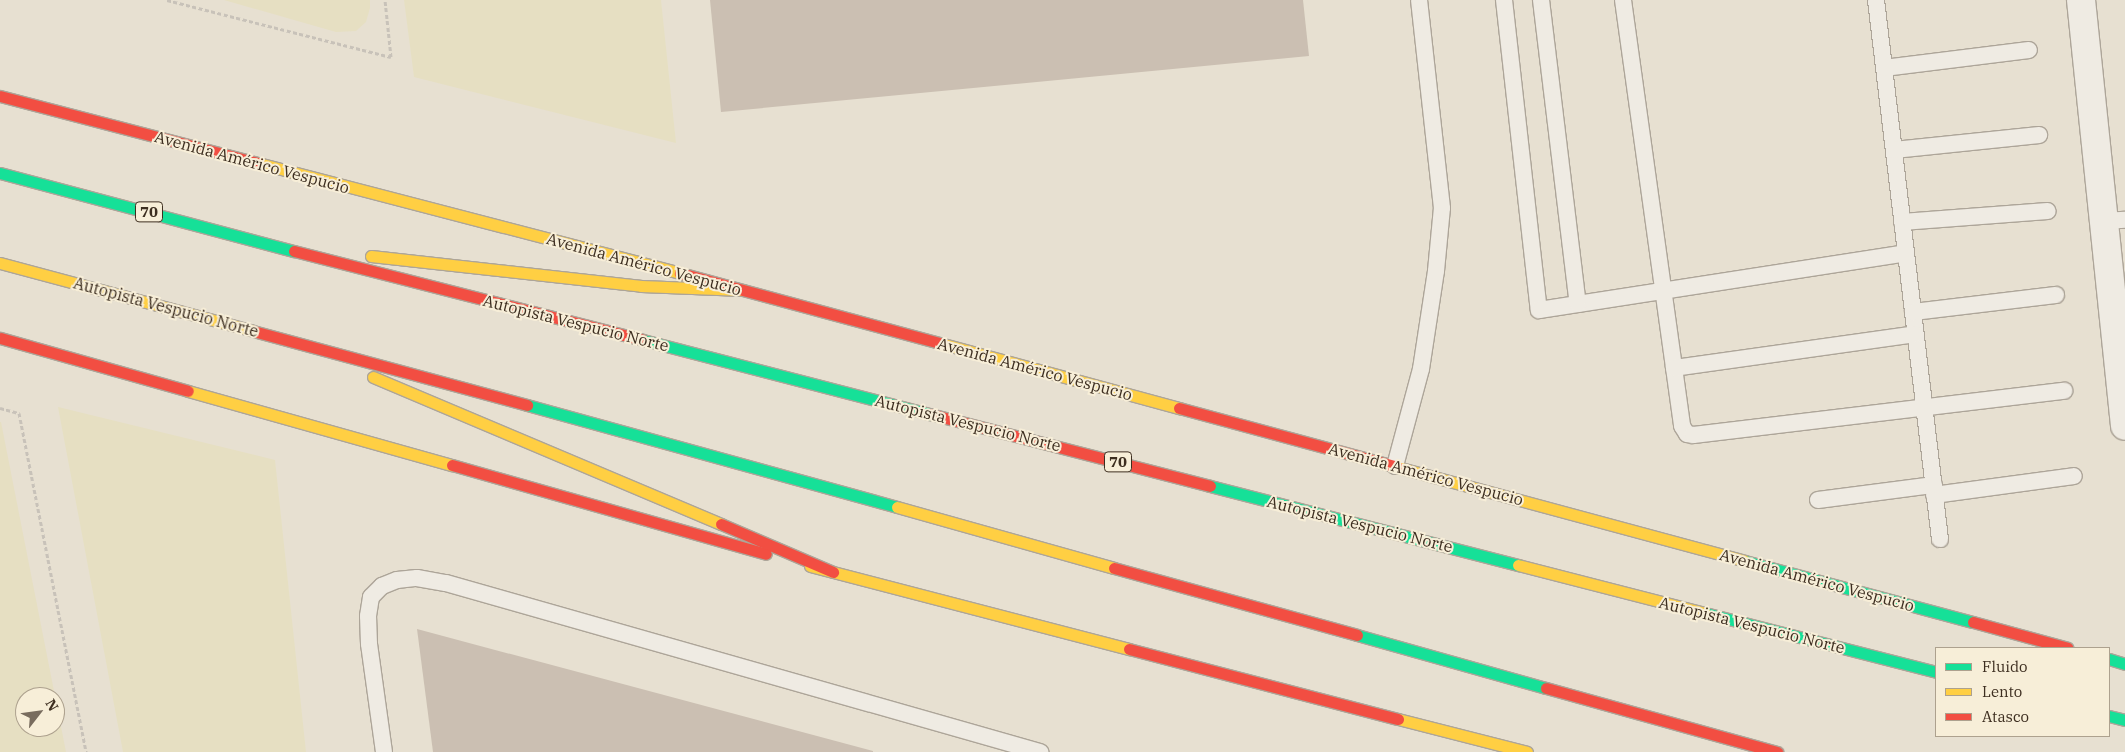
<!DOCTYPE html>
<meta charset="utf-8">
<style>
body{margin:0}
#map{position:relative;width:2125px;height:752px;overflow:hidden;background:#e7e0d1;font-family:"IBM Plex Serif",serif}
div>[style]{position:absolute}
.farmland>*{inset:0;background:#e6dfc2}
.building>*{inset:0;background:#cbbfb2}
.path>*{height:3px;margin-top:-1.5px;transform-origin:0;background:repeating-linear-gradient(90deg,#c8c2b9 0 4px,transparent 0 6.5px)}
.roads{filter:drop-shadow(1px 0 #ada599) drop-shadow(-1px 0 #ada599) drop-shadow(0 1px #ada599) drop-shadow(0 -1px #ada599)}
.lane>*{height:16px;margin:-8px;padding:0 8px;transform-origin:8px;border-radius:8px;background:#efebe3}
.street>*{height:28px;margin:-14px;padding:0 14px;transform-origin:14px;border-radius:14px;background:#efebe3}
.fast>*{height:11px;margin:-5.5px;padding:0 5.5px;transform-origin:5.5px;border-radius:5.5px;background:#16e098}
.slow>*{height:11px;margin:-5.5px;padding:0 5.5px;transform-origin:5.5px;border-radius:5.5px;background:#ffcf43}
.jam>*{height:11px;margin:-5.5px;padding:0 5.5px;transform-origin:5.5px;border-radius:5.5px;background:#f24e42}
span{translate:-50% -50%;white-space:nowrap;text-align:center;line-height:1.15;-webkit-text-stroke:4px #f7eed8;paint-order:stroke}
.shield-label span{padding:1px 4px;background:#f7eed8;border:1px solid;border-radius:4px;-webkit-text-stroke-width:0}
.shield-label{font-size:15px;color:#3d2e20;font-weight:700}
.street-label{font-size:16px;color:#3d2e20}
.legend{position:absolute;left:1935px;top:647px;width:175px;height:90px;box-sizing:border-box;background:#f7eed8;border:1px solid #ada18e;margin:0;padding:6px 9px;list-style:none;font-size:15px;color:#3d2e20}
.legend li{display:flex;align-items:center;gap:10px;height:25px}
.legend b{width:25px;border:1px solid #ada18e}
.north{position:absolute;left:15px;top:687px;width:50px;height:50px;box-sizing:border-box;background:#f7eed8;border:1px solid #ada18e;border-radius:50%;rotate:60deg;font-size:14px;font-weight:700;line-height:20px;text-align:center;color:#3d2e20}
.north::after{content:'';display:block;margin:auto;width:18px;height:22px;background:#786c5e;clip-path:polygon(50% 0,100% 100%,50% 72%,0 100%)}
</style>
<div id="map">
<div class="farmland">
<div style="clip-path:polygon(224px 0,370px 0,370px 8px,366px 22px,356px 31px,336px 32px)"></div>
<div style="clip-path:polygon(404px 0,661px 0,676px 143px,414px 77px)"></div>
<div style="clip-path:polygon(58px 407px,275px 460px,306px 752px,123px 752px)"></div>
<div style="clip-path:polygon(evenodd,0 422px,1px 422px,66px 752px,0 752px,0 422px,25px 697px,55px 697px,55px 727px,25px 727px,25px 697px)"></div>
</div>
<div class="building">
<div style="clip-path:polygon(710px 0,1303px 0,1309px 56px,721px 112px)"></div>
<div style="clip-path:polygon(417px 629px,873px 751px,873px 752px,433px 752px)"></div>
</div>
<div class="path">
<div style="left:167px;top:0;width:231px;rotate:14.3deg"></div>
<div style="left:391px;top:57px;width:57px;rotate:-96deg"></div>
<div style="left:0;top:408px;width:20px;rotate:15deg"></div>
<div style="left:19px;top:413px;width:346px;rotate:78.8deg"></div>
</div>
<div class="roads">
<div class="lane">
<div style="left:1504px;top:0;width:312px;rotate:83.6deg"></div>
<div style="left:1539px;top:310px;width:371px;rotate:-8.8deg"></div>
<div style="left:1541px;top:0;width:306px;rotate:83.1deg"></div>
<div style="left:1623px;top:0;width:430px;rotate:82.1deg"></div>
<div style="left:1682px;top:426px;width:9px;rotate:58deg"></div>
<div style="left:1687px;top:434px;width:6px;rotate:9deg"></div>
<div style="left:1693px;top:435px;width:374px;rotate:-6.8deg"></div>
<div style="left:1876px;top:0;width:543px;rotate:83.23deg"></div>
<div style="left:1884px;top:68px;width:146px;rotate:-7.1deg"></div>
<div style="left:1894px;top:150px;width:146px;rotate:-5.9deg"></div>
<div style="left:2103px;top:221px;width:22px;rotate:-3deg"></div>
<div style="left:1902px;top:222px;width:146px;rotate:-4.3deg"></div>
<div style="left:1913px;top:312px;width:144px;rotate:-6.8deg"></div>
<div style="left:1674px;top:368px;width:243px;rotate:-8deg"></div>
<div style="left:1395px;top:466px;width:100px;rotate:-75deg"></div>
<div style="left:1421px;top:369px;width:99px;rotate:-81.3deg"></div>
<div style="left:1436px;top:271px;width:63px;rotate:-84.6deg"></div>
<div style="left:1442px;top:208px;width:209px;rotate:-96.3deg"></div>
<div style="left:1934px;top:495px;width:141px;rotate:-7.7deg"></div>
<div style="left:1818px;top:500px;width:117px;rotate:-7.4deg"></div>
<div style="left:384px;top:752px;width:109px;rotate:-97.9deg"></div>
<div style="left:369px;top:644px;width:28px;rotate:-92deg"></div>
<div style="left:368px;top:616px;width:19px;rotate:-81deg"></div>
<div style="left:371px;top:597px;width:16px;rotate:-45deg"></div>
<div style="left:382px;top:586px;width:16px;rotate:-22deg"></div>
<div style="left:397px;top:580px;width:20px;rotate:-6deg"></div>
<div style="left:417px;top:578px;width:29px;rotate:10deg"></div>
<div style="left:446px;top:583px;width:618px;rotate:15.88deg"></div>
</div>
<div class="street">
<div style="left:2081px;top:0;width:428px;rotate:84.1deg"></div>
</div>
<div class="fast">
<div style="left:0;top:173px;width:304px;rotate:14.9deg"></div>
<div style="left:643px;top:340px;width:296px;rotate:14.5deg"></div>
<div style="left:527px;top:405px;width:384px;rotate:15.4deg"></div>
<div style="left:1210px;top:486px;width:318px;rotate:14.4deg"></div>
<div style="left:1745px;top:561px;width:236px;rotate:15deg"></div>
<div style="left:1705px;top:613px;width:238px;rotate:14.3deg"></div>
<div style="left:1357px;top:635px;width:196px;rotate:15.7deg"></div>
<div style="left:2109px;top:659px;width:17px;rotate:17deg"></div>
<div style="left:2109px;top:716px;width:16px;rotate:14deg"></div>
</div>
<div class="slow">
<div style="left:258px;top:163px;width:436px;rotate:14.6deg"></div>
<div style="left:371px;top:256px;width:272px;rotate:6.3deg"></div>
<div style="left:641px;top:286px;width:102px;rotate:2.2deg"></div>
<div style="left:0;top:263px;width:262px;rotate:15deg"></div>
<div style="left:943px;top:344px;width:245px;rotate:15.2deg"></div>
<div style="left:373px;top:377px;width:378px;rotate:22.9deg"></div>
<div style="left:188px;top:391px;width:274px;rotate:15.7deg"></div>
<div style="left:1397px;top:467px;width:360px;rotate:15.1deg"></div>
<div style="left:897px;top:507px;width:225px;rotate:15.7deg"></div>
<div style="left:1518px;top:565px;width:193px;rotate:14.4deg"></div>
<div style="left:810px;top:566px;width:330px;rotate:14.6deg"></div>
<div style="left:1398px;top:719px;width:133px;rotate:14.3deg"></div>
</div>
<div class="jam">
<div style="left:0;top:96px;width:267px;rotate:14.6deg"></div>
<div style="left:294px;top:251px;width:360px;rotate:14.3deg"></div>
<div style="left:680px;top:273px;width:272px;rotate:15.1deg"></div>
<div style="left:253px;top:331px;width:284px;rotate:15.1deg"></div>
<div style="left:0;top:338px;width:195px;rotate:15.7deg"></div>
<div style="left:1179px;top:408px;width:226px;rotate:15.1deg"></div>
<div style="left:930px;top:414px;width:289px;rotate:14.4deg"></div>
<div style="left:452px;top:465px;width:326px;rotate:15.8deg"></div>
<div style="left:721px;top:524px;width:122px;rotate:23.2deg"></div>
<div style="left:1114px;top:568px;width:252px;rotate:15.4deg"></div>
<div style="left:1973px;top:622px;width:98px;rotate:15.3deg"></div>
<div style="left:1129px;top:649px;width:278px;rotate:14.6deg"></div>
<div style="left:1546px;top:688px;width:240px;rotate:15.5deg"></div>
</div>
</div>
<div class="shield-label">
<span style="left:149px;top:212px">70</span>
<span style="left:1118px;top:462px">70</span>
</div>
<div class="street-label">
<span style="left:252px;top:162px;rotate:15deg">Avenida Américo Vespucio</span>
<span style="left:644px;top:264px;rotate:15deg">Avenida Américo Vespucio</span>
<span style="left:166px;top:307px;rotate:15deg">Autopista Vespucio Norte</span>
<span style="left:576px;top:323px;rotate:14deg">Autopista Vespucio Norte</span>
<span style="left:1035px;top:369px;rotate:15deg">Avenida Américo Vespucio</span>
<span style="left:968px;top:423px;rotate:14deg">Autopista Vespucio Norte</span>
<span style="left:1426px;top:474px;rotate:15deg">Avenida Américo Vespucio</span>
<span style="left:1360px;top:524px;rotate:14deg">Autopista Vespucio Norte</span>
<span style="left:1817px;top:580px;rotate:15deg">Avenida Américo Vespucio</span>
<span style="left:1752px;top:625px;rotate:14deg">Autopista Vespucio Norte</span>
</div>
<ul class="legend">
<li><b style="height:6px;background:#16e098"></b>Fluido</li>
<li><b style="height:6px;background:#ffcf43"></b>Lento</li>
<li><b style="height:6px;background:#f24e42"></b>Atasco</li>
</ul>
<div class="north">N</div>
</div>
